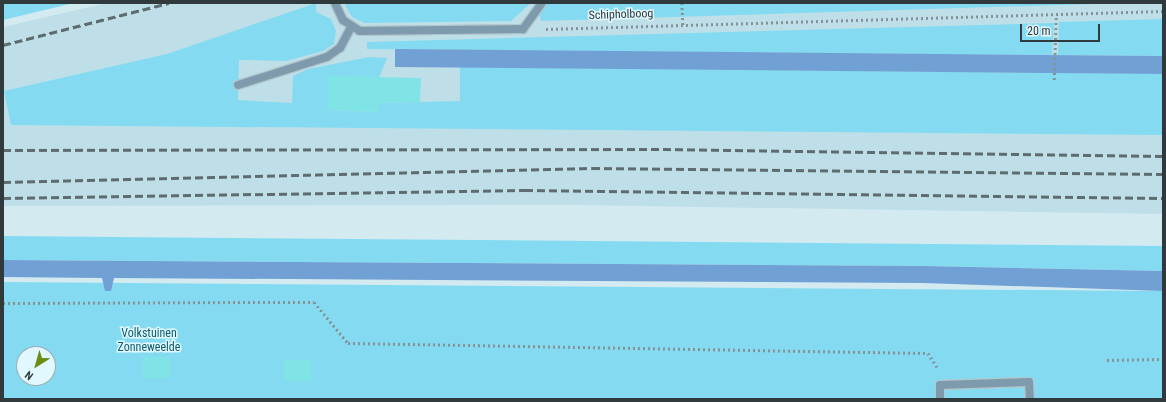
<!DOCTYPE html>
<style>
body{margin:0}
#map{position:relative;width:1166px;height:402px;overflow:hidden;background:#d3eaf1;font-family:"Roboto Condensed",sans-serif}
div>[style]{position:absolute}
.built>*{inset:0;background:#bfdfe8}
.green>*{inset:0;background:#84dbf1}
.water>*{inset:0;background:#71a0d4}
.building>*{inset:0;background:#80e3e6}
.path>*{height:2.5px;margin-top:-1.25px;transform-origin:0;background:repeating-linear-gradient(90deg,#839398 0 2px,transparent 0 5px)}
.roads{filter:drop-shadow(1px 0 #b2c7cd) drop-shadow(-1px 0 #b2c7cd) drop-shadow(0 1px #b2c7cd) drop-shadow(0 -1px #b2c7cd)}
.lane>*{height:8px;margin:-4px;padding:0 4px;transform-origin:4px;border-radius:4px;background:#7e9bad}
.street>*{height:8px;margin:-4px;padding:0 4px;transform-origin:4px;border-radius:4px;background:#7e9bad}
.rail>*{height:3px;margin-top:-1.5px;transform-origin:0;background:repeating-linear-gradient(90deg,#5e6b6f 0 8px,transparent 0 12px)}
span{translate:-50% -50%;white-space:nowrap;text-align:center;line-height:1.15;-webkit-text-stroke:3px #e0f8fe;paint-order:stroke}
.street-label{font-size:12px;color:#30393c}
.park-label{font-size:12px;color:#0b5b6b}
.frame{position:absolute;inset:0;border:4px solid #30393c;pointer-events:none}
.north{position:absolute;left:16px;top:346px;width:40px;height:40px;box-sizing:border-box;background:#e0f8fe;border:1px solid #9aacb0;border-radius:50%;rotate:217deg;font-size:11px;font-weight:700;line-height:16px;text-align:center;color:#30393c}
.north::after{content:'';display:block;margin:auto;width:14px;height:18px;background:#6a8c12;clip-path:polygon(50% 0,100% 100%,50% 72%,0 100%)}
.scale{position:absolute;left:1020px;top:24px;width:80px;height:18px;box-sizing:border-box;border:2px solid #30393c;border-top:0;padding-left:5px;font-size:12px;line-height:14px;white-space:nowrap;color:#30393c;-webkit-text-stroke:3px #e0f8fe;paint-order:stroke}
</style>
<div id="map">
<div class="built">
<div style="clip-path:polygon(107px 3px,1163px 3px,1163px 214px,574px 205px,3px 206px,3px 27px)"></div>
</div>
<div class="green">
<div style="clip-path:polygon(3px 3px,74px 3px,3px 20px)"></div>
<div style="clip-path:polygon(316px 3px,316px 12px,331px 19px,336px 31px,334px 44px,323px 51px,286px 61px,239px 60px,238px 100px,292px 103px,293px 76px,308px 69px,369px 57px,387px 58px,379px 78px,327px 110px,377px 112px,378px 103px,460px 101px,460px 67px,1163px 74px,1163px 135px,11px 125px,4px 91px,167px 54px)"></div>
<div style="clip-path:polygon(349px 3px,531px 3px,511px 21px,364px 23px,352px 17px,345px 5px)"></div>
<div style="clip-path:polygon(548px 3px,1127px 3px,541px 21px,539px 13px)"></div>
<div style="clip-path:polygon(1163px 19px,1163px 56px,1058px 55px,1059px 22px)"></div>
<div style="clip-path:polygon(1054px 23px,1052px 55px,367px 49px,367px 42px)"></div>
<div style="clip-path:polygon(3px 236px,1163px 246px,1163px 271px,924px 266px,3px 260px)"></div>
<div style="clip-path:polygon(evenodd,3px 282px,1163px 291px,1163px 399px,3px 399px,3px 282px,24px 354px,48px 354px,48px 378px,24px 378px,24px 354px)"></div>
</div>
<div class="water">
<div style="clip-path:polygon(395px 49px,1163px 56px,1163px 74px,395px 67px)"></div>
<div style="clip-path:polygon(3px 260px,924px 266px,1163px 271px,1163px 291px,923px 283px,114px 278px,111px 291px,105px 291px,102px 278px,3px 277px)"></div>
</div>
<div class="building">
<div style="clip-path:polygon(328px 76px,421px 78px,420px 102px,378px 103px,378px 112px,327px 110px)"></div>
<div style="clip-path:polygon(143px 357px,170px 357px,170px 378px,143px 378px)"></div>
<div style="clip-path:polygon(284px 360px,311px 360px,311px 381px,284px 381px)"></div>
</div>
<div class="path">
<div style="left:682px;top:3px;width:22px;rotate:87deg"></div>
<div style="left:546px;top:29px;width:617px;rotate:-1.67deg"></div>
<div style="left:1054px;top:80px;width:65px;rotate:-88.2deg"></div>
<div style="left:3px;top:303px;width:311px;rotate:-0.2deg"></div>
<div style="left:314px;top:302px;width:53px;rotate:50.3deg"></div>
<div style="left:348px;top:343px;width:580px;rotate:0.99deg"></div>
<div style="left:928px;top:353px;width:17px;rotate:57deg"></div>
<div style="left:1107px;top:360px;width:56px;rotate:-1deg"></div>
</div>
<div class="roads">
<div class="lane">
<div style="left:523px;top:29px;width:32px;rotate:-54deg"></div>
<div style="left:238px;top:85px;width:93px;rotate:-17.5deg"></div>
<div style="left:327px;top:57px;width:16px;rotate:-35deg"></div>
<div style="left:340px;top:48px;width:24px;rotate:-62deg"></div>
<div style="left:940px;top:399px;width:14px;rotate:-90deg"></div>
<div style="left:940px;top:385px;width:89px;rotate:-1.9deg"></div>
<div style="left:1029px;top:382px;width:17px;rotate:87deg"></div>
</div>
<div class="street">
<div style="left:335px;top:3px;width:19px;rotate:65deg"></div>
<div style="left:343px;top:20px;width:20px;rotate:33deg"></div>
<div style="left:360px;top:31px;width:163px;rotate:-0.7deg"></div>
</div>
</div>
<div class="rail">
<div style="left:3px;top:45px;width:171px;rotate:-14.2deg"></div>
<div style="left:3px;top:150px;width:660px;rotate:-0.09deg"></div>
<div style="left:663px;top:149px;width:500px;rotate:0.8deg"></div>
<div style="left:3px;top:182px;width:589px;rotate:-1.36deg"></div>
<div style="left:592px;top:168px;width:571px;rotate:0.6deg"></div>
<div style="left:3px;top:198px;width:522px;rotate:-0.88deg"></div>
<div style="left:525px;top:190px;width:638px;rotate:0.72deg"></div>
</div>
<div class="street-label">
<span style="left:621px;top:15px;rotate:-2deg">Schipholboog</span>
</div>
<div class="park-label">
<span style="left:149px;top:341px">Volkstuinen<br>Zonneweelde</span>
</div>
<div class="frame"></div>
<div class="north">N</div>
<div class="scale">20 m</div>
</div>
